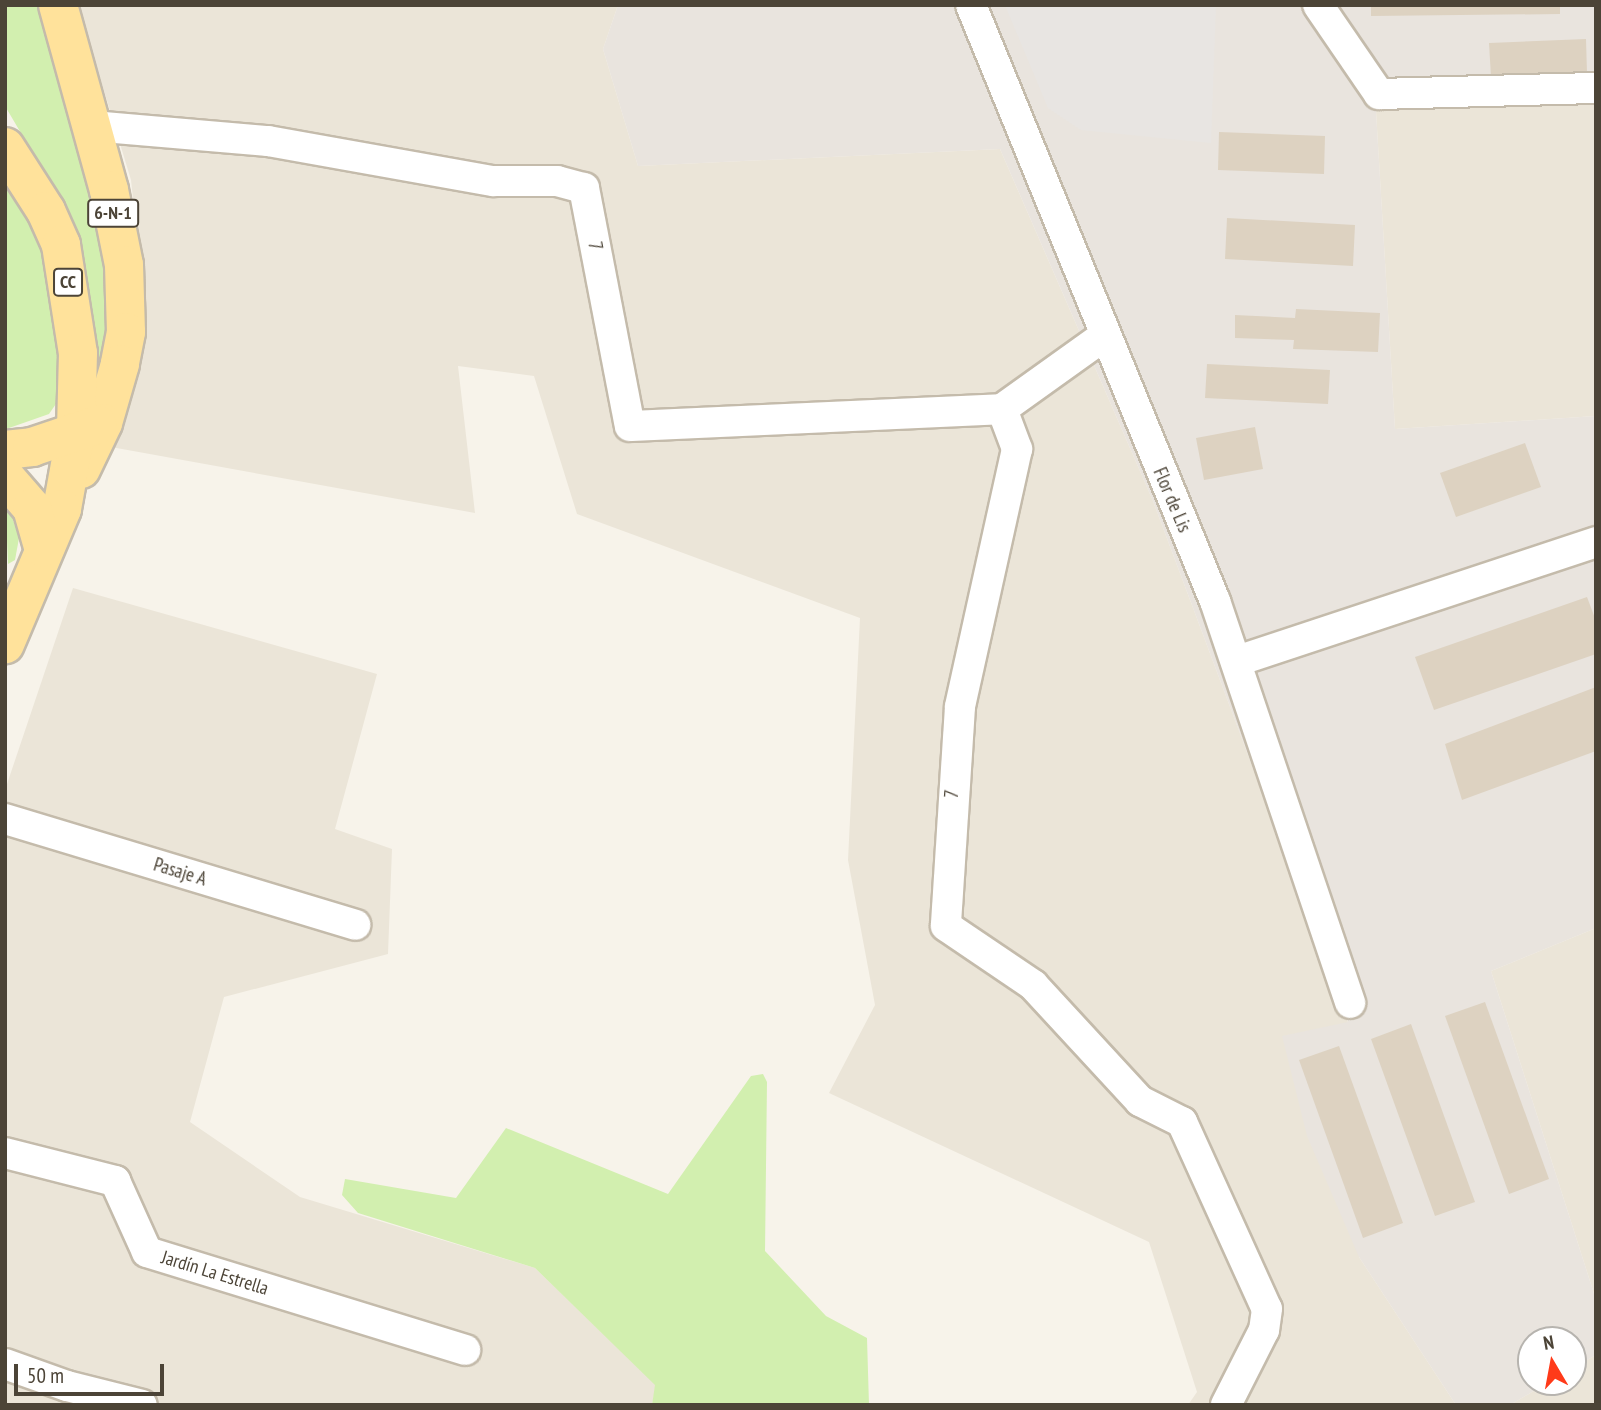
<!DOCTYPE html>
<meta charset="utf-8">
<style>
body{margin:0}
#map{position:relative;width:1601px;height:1410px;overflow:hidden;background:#f7f3ea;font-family:"PT Sans Narrow",sans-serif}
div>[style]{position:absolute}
.residential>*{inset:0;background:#ebe5d8}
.industrial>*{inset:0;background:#e9e4de}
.green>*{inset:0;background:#d2efaf}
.parking>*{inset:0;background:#e8e5e2}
.building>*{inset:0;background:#ddd2c1}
.roads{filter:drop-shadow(2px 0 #c4bbab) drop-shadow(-2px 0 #c4bbab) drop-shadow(0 2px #c4bbab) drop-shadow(0 -2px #c4bbab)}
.minor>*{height:30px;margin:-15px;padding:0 15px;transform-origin:15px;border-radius:15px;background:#fff}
.major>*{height:38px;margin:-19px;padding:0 19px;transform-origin:19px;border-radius:19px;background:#ffe29b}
span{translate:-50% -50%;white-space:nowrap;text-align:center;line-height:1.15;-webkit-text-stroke:6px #fff;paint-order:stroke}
.shield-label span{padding:2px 5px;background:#fff;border:2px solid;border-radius:5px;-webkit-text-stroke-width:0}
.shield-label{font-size:18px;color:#4c4437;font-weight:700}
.street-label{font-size:19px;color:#4c4437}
.frame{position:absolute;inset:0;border:7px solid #4c4437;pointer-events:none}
.north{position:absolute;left:1517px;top:1326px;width:70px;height:70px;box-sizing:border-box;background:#fff;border:2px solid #b7b4af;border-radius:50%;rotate:350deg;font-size:19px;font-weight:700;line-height:28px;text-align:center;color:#4c4437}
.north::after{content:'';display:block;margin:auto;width:24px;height:32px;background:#ff3a19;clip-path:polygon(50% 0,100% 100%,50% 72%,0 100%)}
.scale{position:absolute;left:14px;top:1364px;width:150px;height:32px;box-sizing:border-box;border:4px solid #4c4437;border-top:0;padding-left:9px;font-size:21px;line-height:24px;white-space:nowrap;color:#4c4437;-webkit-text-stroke:5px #fff;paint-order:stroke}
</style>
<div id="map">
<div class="residential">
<div style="clip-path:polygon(78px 5px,618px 5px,603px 49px,638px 166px,1000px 149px,1153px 501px,1348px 1022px,1359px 1257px,1456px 1405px,1188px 1405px,1197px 1392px,1149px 1242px,829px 1093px,875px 1005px,848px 860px,860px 618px,577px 514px,534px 376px,458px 366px,475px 513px,111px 447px,135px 383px,144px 301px,131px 180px)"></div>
<div style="clip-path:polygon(1596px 92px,1596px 416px,1395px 429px,1376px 111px)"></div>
<div style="clip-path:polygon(73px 588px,377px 674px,335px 829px,392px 849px,388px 954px,224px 997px,190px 1122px,300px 1197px,535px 1268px,656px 1385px,652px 1405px,5px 1405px,5px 790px)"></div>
<div style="clip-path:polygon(1596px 928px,1596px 1300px,1491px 971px)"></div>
<div style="clip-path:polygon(1596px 1355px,1596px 1405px,1510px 1405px,1549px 1382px,1573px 1382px,1573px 1368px)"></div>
</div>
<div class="industrial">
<div style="clip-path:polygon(618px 5px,1596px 5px,1596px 92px,1376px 111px,1395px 429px,1596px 416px,1596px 928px,1491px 971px,1596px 1300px,1596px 1355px,1573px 1368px,1573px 1340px,1531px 1340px,1531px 1382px,1549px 1382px,1510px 1405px,1456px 1405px,1359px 1257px,1307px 1136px,1282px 1036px,1348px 1022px,1153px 501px,1000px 149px,638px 166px,603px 49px)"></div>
</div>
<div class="green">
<div style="clip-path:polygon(5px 5px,40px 5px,78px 131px,113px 306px,97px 414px,58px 196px,5px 106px)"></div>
<div style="clip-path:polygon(5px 170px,47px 253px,61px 327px,58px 401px,49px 414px,9px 428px,5px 428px)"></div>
<div style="clip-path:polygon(5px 495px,19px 538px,15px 560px,8px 564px)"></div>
<div style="clip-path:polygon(763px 1074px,767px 1082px,765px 1251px,826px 1316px,867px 1338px,869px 1405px,652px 1405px,655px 1385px,535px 1268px,358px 1213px,342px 1195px,345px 1179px,456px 1198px,506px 1128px,668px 1194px,751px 1076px)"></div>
</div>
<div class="parking">
<div style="clip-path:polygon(1005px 5px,1216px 5px,1211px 143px,1081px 130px,1048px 108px)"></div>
</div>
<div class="building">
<div style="clip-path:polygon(1371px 5px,1560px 5px,1560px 14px,1371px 16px)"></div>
<div style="clip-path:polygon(1586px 39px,1587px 73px,1491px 77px,1489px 43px)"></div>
<div style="clip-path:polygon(1219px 132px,1325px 136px,1324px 174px,1218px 170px)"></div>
<div style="clip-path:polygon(1227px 218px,1355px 225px,1353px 266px,1225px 259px)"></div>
<div style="clip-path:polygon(1296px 309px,1380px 313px,1378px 352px,1293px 349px,1294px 340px,1235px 338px,1235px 315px,1295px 318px)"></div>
<div style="clip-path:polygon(1207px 364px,1330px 370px,1328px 404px,1205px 398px)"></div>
<div style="clip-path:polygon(1255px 427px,1263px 469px,1204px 480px,1196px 438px)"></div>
<div style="clip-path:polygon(1525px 443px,1541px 487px,1456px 517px,1440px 473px)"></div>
<div style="clip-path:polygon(1587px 597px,1596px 621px,1596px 654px,1434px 710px,1415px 657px)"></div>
<div style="clip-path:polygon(1596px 687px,1596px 751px,1462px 800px,1445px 744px)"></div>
<div style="clip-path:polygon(1485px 1002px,1549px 1179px,1509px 1194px,1445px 1016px)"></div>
<div style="clip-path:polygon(1411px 1024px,1475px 1202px,1435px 1216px,1371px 1039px)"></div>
<div style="clip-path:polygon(1339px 1046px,1403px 1223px,1363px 1238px,1299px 1060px)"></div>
</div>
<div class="roads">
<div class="minor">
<div style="left:971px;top:5px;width:644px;rotate:67.74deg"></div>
<div style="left:1215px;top:601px;width:424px;rotate:71.4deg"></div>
<div style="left:1318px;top:5px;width:108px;rotate:55.6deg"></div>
<div style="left:1379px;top:94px;width:217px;rotate:-1.6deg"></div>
<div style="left:92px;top:126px;width:177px;rotate:4.9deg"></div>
<div style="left:268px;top:141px;width:229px;rotate:10.1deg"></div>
<div style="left:493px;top:181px;width:64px"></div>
<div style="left:557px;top:181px;width:28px;rotate:15deg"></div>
<div style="left:584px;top:188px;width:242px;rotate:79.1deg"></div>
<div style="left:630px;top:426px;width:372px;rotate:-2.6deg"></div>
<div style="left:1002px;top:409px;width:125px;rotate:-35.6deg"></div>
<div style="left:1002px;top:409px;width:43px;rotate:69.4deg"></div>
<div style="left:1017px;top:449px;width:264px;rotate:102.5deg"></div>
<div style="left:960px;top:707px;width:219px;rotate:93.7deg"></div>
<div style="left:946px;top:926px;width:105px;rotate:34.1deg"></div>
<div style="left:1033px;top:985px;width:158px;rotate:47.3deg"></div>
<div style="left:1140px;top:1101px;width:47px;rotate:26.6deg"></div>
<div style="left:1182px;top:1122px;width:205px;rotate:65.6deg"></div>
<div style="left:1267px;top:1309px;width:21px;rotate:98deg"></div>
<div style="left:1264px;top:1330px;width:84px;rotate:116.9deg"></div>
<div style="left:1237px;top:661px;width:378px;rotate:-18.3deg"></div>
<div style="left:5px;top:819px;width:366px;rotate:16.8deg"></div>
<div style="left:5px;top:1153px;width:114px;rotate:14.3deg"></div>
<div style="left:115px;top:1181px;width:78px;rotate:65.7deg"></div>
<div style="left:147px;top:1252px;width:333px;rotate:17.1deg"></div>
<div style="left:5px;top:1364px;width:66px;rotate:19.5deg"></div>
<div style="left:67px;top:1386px;width:77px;rotate:14.2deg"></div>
</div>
<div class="major">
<div style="left:58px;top:5px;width:192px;rotate:74.6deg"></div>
<div style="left:109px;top:190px;width:76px;rotate:78.7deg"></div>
<div style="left:124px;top:265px;width:67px;rotate:88.3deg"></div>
<div style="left:126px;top:332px;width:33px;rotate:101deg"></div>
<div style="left:120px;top:364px;width:61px;rotate:106.1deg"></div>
<div style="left:103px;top:423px;width:51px;rotate:115.6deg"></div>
<div style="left:5px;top:147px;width:76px;rotate:57.4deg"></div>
<div style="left:46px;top:211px;width:37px;rotate:66deg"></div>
<div style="left:61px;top:245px;width:109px;rotate:81.1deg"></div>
<div style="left:78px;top:353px;width:78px;rotate:91.5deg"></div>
<div style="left:76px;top:431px;width:79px;rotate:100.2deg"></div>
<div style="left:62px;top:509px;width:147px;rotate:112.9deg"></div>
<div style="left:5px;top:450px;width:27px;rotate:-6deg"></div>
<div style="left:32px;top:447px;width:69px;rotate:-18.7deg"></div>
<div style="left:5px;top:477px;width:41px;rotate:48.9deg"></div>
<div style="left:32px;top:508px;width:41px;rotate:74.2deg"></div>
</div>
</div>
<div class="shield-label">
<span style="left:113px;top:213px">6-N-1</span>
<span style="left:68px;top:282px">CC</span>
</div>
<div class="street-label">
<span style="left:595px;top:246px;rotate:79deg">7</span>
<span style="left:1172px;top:500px;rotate:67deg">Flor de Lis</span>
<span style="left:952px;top:794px;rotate:-85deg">7</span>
<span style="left:180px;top:872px;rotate:17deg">Pasaje A</span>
<span style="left:215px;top:1273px;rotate:17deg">Jardín La Estrella</span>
</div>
<div class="frame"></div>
<div class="north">N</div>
<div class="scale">50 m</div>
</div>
